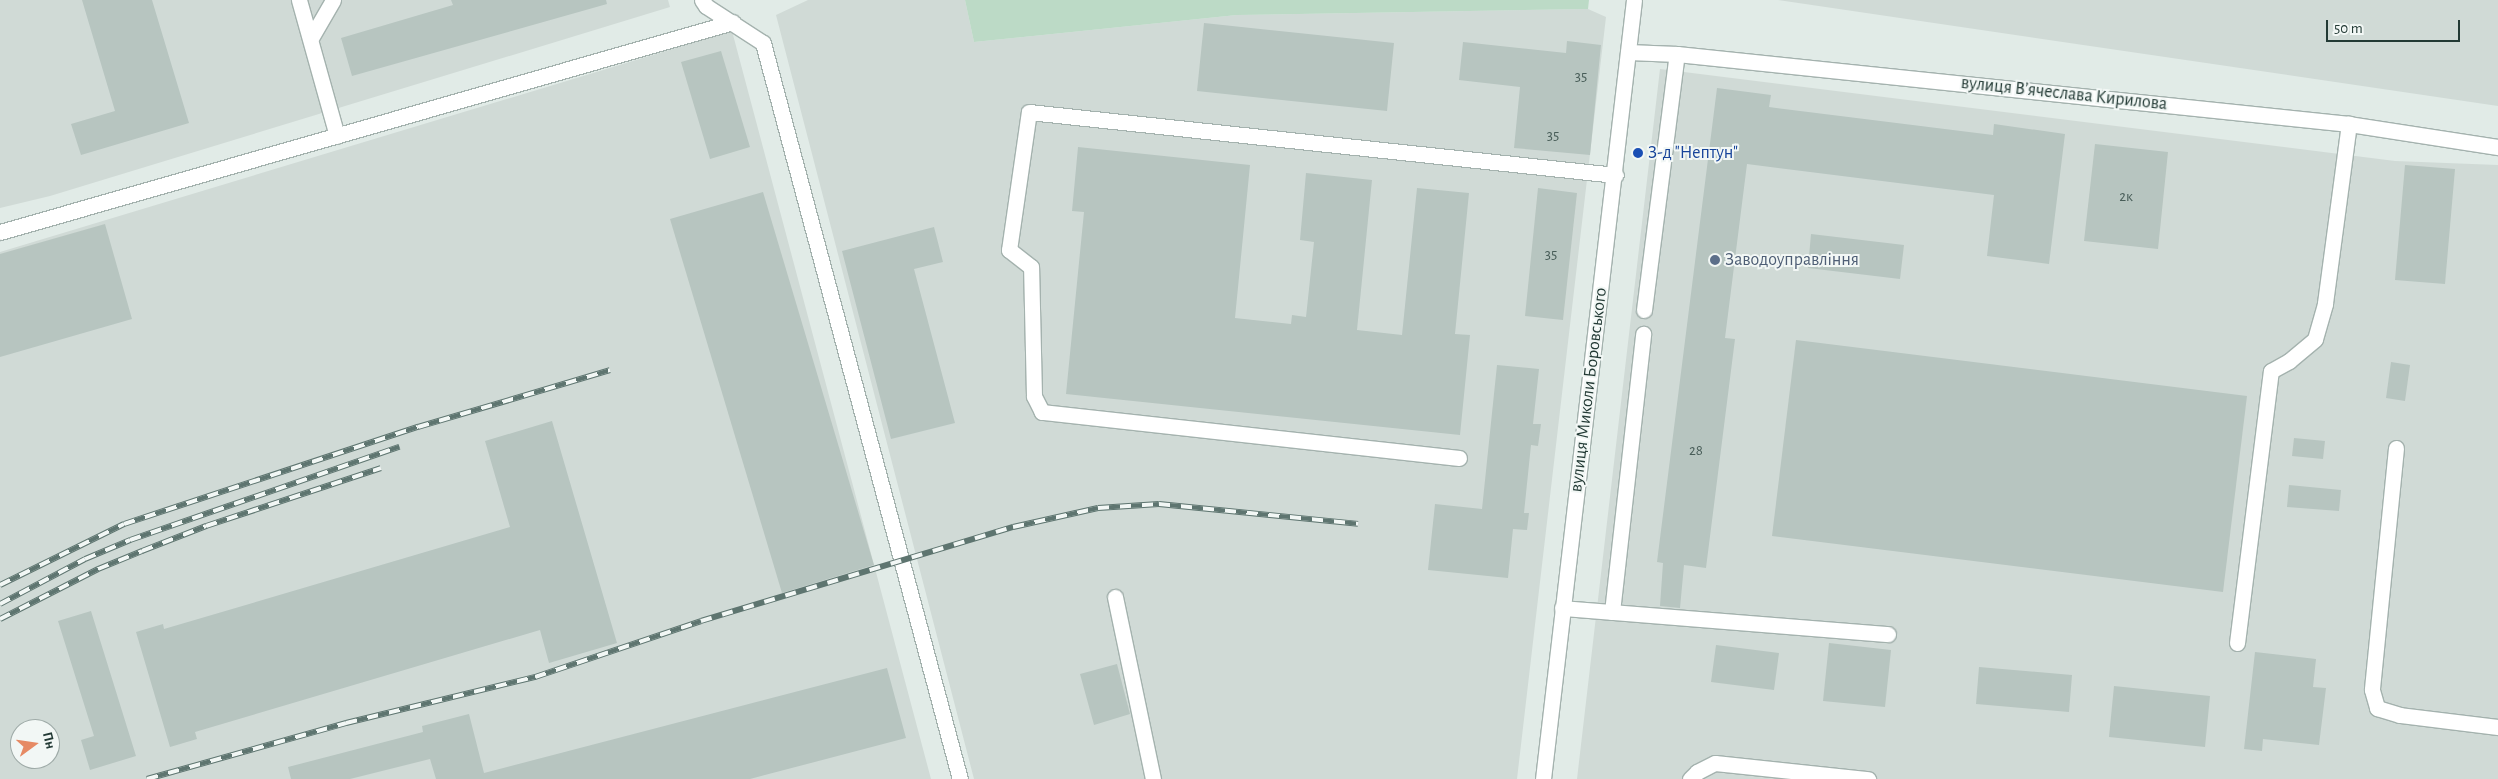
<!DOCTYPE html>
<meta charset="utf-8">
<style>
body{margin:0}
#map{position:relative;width:2498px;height:779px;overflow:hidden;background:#e1ebe7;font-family:"Alegreya Sans",sans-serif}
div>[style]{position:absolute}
.built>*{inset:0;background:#d0dad6}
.green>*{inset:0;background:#bcdac6}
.building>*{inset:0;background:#b7c5c0}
.roads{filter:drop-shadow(1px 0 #a4b2ae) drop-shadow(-1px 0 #a4b2ae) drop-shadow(0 1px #a4b2ae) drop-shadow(0 -1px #a4b2ae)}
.minor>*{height:15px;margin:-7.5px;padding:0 7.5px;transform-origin:7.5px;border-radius:7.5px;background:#fff}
.rail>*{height:5.5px;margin-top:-2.75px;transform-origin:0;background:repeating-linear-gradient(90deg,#f2f7f5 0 11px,#5e7570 0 22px);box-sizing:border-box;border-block:1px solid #5e7570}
.dots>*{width:14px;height:14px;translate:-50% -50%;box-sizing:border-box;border:2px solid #f2f7f5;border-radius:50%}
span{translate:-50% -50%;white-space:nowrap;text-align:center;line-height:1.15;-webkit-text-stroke:4px #f2f7f5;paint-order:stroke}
.number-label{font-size:15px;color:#485d58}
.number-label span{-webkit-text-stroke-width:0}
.street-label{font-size:18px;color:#233a35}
.transit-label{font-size:18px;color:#164399}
.left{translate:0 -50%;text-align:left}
.service-label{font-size:18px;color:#4e5e75}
.north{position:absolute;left:10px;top:719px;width:50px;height:50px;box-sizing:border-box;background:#f2f7f5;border:1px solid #9faba8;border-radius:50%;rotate:76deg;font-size:14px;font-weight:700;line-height:20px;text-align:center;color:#233a35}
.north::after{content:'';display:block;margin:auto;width:18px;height:22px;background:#e68a64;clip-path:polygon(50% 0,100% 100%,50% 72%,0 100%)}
.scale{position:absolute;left:2326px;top:20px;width:134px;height:22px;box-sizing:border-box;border:2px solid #233a35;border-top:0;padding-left:6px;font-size:15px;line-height:18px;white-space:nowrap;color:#233a35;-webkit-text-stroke:4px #f2f7f5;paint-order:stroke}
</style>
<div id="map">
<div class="built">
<div style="clip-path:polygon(0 0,668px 0,670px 7px,50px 196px,0 208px)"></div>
<div style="clip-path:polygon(808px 0,965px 0,974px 42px,1237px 15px,1588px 9px,1606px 17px,1517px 779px,974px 779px,776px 15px)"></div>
<div style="clip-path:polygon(1778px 0,2498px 0,2498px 106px)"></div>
<div style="clip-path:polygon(evenodd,732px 31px,931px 779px,0 779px,0 252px,732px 31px,20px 729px,50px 729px,50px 759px,20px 759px,20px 729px)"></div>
<div style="clip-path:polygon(1660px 69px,2395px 161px,2498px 165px,2498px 779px,1577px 779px)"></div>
</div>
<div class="green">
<div style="clip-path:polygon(965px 0,1589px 0,1588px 9px,1237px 15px,974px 42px)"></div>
</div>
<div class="building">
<div style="clip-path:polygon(82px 0,152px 0,189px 123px,81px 155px,71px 124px,115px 111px)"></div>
<div style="clip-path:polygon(451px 0,606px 0,607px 4px,352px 76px,341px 38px,453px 5px)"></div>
<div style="clip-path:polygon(1204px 23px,1394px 43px,1387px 111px,1197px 91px)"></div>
<div style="clip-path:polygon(1567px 41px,1601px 45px,1590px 155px,1514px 148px,1520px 87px,1459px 80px,1463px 42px,1566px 53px)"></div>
<div style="clip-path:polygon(721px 51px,750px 147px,710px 159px,681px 62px)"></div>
<div style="clip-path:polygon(1717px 88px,1771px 95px,1769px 107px,1993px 135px,1994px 124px,2065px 134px,2049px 264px,1987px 256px,1994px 195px,1747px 164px,1725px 338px,1735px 339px,1706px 568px,1684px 565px,1680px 608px,1660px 606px,1663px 563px,1657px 562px)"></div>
<div style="clip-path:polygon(2095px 144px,2168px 152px,2158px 249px,2084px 241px)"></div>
<div style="clip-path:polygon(1078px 147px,1250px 165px,1235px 318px,1291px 324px,1292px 315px,1306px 317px,1314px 242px,1300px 240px,1306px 173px,1372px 180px,1357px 330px,1402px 335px,1417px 188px,1469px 193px,1455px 334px,1470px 335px,1460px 435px,1066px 394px,1084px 212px,1072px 211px)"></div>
<div style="clip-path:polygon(2405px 165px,2455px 169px,2445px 284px,2395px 280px)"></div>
<div style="clip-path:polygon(1538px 188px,1577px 193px,1563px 320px,1525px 316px)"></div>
<div style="clip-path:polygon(763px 192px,874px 565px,782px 593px,670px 219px)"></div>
<div style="clip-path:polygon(105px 224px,132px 319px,0 357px,0 254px)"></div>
<div style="clip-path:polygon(934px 227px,943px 262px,914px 269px,955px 423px,891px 439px,842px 251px)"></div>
<div style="clip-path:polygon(1811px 234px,1904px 245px,1900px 279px,1808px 268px)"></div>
<div style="clip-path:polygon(1796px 340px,2247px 396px,2223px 592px,1772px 536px)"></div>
<div style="clip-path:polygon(2391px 362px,2410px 365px,2405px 401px,2386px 398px)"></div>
<div style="clip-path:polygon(1497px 365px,1539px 369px,1533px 424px,1541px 424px,1538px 446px,1531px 445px,1524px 513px,1529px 513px,1527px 530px,1513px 529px,1508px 578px,1428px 570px,1435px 504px,1482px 509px)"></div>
<div style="clip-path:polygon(552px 421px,617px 643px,549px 663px,540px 630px,195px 732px,197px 739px,170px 747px,136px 632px,163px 624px,164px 629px,510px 527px,485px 441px)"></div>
<div style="clip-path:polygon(2294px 438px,2325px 441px,2323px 459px,2292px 456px)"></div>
<div style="clip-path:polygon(2289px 485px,2341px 490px,2339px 511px,2287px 507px)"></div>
<div style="clip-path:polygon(91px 611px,136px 756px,90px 770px,81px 740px,94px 736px,58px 621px)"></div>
<div style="clip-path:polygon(1829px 643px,1891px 650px,1885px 707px,1823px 701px)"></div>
<div style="clip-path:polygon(1716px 645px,1779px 653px,1774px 690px,1711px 682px)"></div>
<div style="clip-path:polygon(2255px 652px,2316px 659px,2313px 687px,2326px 688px,2319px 745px,2263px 739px,2262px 751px,2244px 749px)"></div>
<div style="clip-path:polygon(1117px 664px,1130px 714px,1094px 725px,1080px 674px)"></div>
<div style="clip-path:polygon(1979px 667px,2072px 675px,2069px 712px,1976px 704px)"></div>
<div style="clip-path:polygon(887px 668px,906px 738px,750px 779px,436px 779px,430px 759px,350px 779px,291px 779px,288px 767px,423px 732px,422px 726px,469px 714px,484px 773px)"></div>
<div style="clip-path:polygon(2114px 686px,2210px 696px,2205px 747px,2109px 737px)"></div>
</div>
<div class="roads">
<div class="minor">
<div style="left:299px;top:0;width:141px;rotate:74.4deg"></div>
<div style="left:702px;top:0;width:7px;rotate:56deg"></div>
<div style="left:706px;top:6px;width:68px;rotate:33deg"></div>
<div style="left:763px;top:43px;width:762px;rotate:75.02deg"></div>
<div style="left:311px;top:38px;width:44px;rotate:-59.9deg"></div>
<div style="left:1628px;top:52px;width:49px;rotate:2.3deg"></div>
<div style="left:1677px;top:54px;width:676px;rotate:5.95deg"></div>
<div style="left:2349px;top:124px;width:151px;rotate:8.8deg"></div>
<div style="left:0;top:232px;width:762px;rotate:-15.99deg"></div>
<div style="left:1644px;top:310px;width:258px;rotate:-82.7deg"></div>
<div style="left:2396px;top:448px;width:243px;rotate:95.7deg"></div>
<div style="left:2372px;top:690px;width:19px;rotate:74deg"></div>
<div style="left:2377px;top:708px;width:24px;rotate:17deg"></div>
<div style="left:2400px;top:715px;width:99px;rotate:7deg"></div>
<div style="left:1459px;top:458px;width:420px;rotate:-173.7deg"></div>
<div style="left:1042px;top:412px;width:18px;rotate:-117deg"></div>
<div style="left:1034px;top:396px;width:129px;rotate:-91.3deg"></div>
<div style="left:1031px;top:267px;width:28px;rotate:-142deg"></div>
<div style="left:1009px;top:250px;width:139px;rotate:-81.8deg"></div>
<div style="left:1029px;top:112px;width:590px;rotate:6.13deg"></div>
<div style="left:1115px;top:597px;width:186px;rotate:78.2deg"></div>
<div style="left:1562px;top:608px;width:327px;rotate:4.6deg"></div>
<div style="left:1612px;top:612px;width:280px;rotate:-83.6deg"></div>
<div style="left:2237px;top:643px;width:274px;rotate:-82.9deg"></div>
<div style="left:2271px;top:371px;width:21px;rotate:-29deg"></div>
<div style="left:2289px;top:361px;width:34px;rotate:-40deg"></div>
<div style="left:2315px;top:339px;width:37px;rotate:-74deg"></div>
<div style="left:2325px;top:303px;width:181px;rotate:-82.4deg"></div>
<div style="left:1543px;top:779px;width:784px;rotate:-83.34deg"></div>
<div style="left:1690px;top:779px;width:10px;rotate:-45deg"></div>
<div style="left:1697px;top:772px;width:20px;rotate:-27deg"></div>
<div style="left:1715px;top:763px;width:154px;rotate:6deg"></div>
</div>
</div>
<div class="rail">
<div style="left:0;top:585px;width:138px;rotate:-26.2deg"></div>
<div style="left:124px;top:524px;width:310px;rotate:-18.3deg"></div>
<div style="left:418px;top:427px;width:200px;rotate:-16.5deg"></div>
<div style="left:0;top:604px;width:96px;rotate:-27.9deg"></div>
<div style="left:85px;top:559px;width:49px;rotate:-22.9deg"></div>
<div style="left:130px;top:540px;width:285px;rotate:-19.1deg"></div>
<div style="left:0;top:619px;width:110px;rotate:-27deg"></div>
<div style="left:98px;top:569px;width:48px;rotate:-22.2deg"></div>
<div style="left:142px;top:551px;width:69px;rotate:-21.3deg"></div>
<div style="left:206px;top:526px;width:184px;rotate:-18.3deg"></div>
<div style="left:147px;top:779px;width:207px;rotate:-15.7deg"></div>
<div style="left:346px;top:723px;width:195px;rotate:-13.7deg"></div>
<div style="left:535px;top:677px;width:175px;rotate:-18.6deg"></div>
<div style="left:701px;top:621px;width:326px;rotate:-16.8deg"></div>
<div style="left:1013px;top:527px;width:87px;rotate:-12.6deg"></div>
<div style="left:1098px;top:508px;width:61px;rotate:-3.8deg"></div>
<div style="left:1159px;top:504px;width:200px;rotate:5.7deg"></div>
</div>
<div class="dots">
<div style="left:1638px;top:153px;background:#1a4fb4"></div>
<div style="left:1715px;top:260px;background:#5c6f8a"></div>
</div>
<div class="number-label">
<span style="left:1581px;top:77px">35</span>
<span style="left:1553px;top:136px">35</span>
<span style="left:2126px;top:197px">2к</span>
<span style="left:1551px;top:255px">35</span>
<span style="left:1696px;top:451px">28</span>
</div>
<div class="street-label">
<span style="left:2064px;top:94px;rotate:6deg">вулиця Вʼячеслава Кирилова</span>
<span style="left:1589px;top:390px;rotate:-83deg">вулиця Миколи Боровського</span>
</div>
<div class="transit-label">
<span class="left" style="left:1648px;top:153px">З-д "Нептун"</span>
</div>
<div class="service-label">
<span class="left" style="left:1725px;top:260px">Заводоуправління</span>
</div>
<div class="north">Пн</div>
<div class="scale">50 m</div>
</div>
